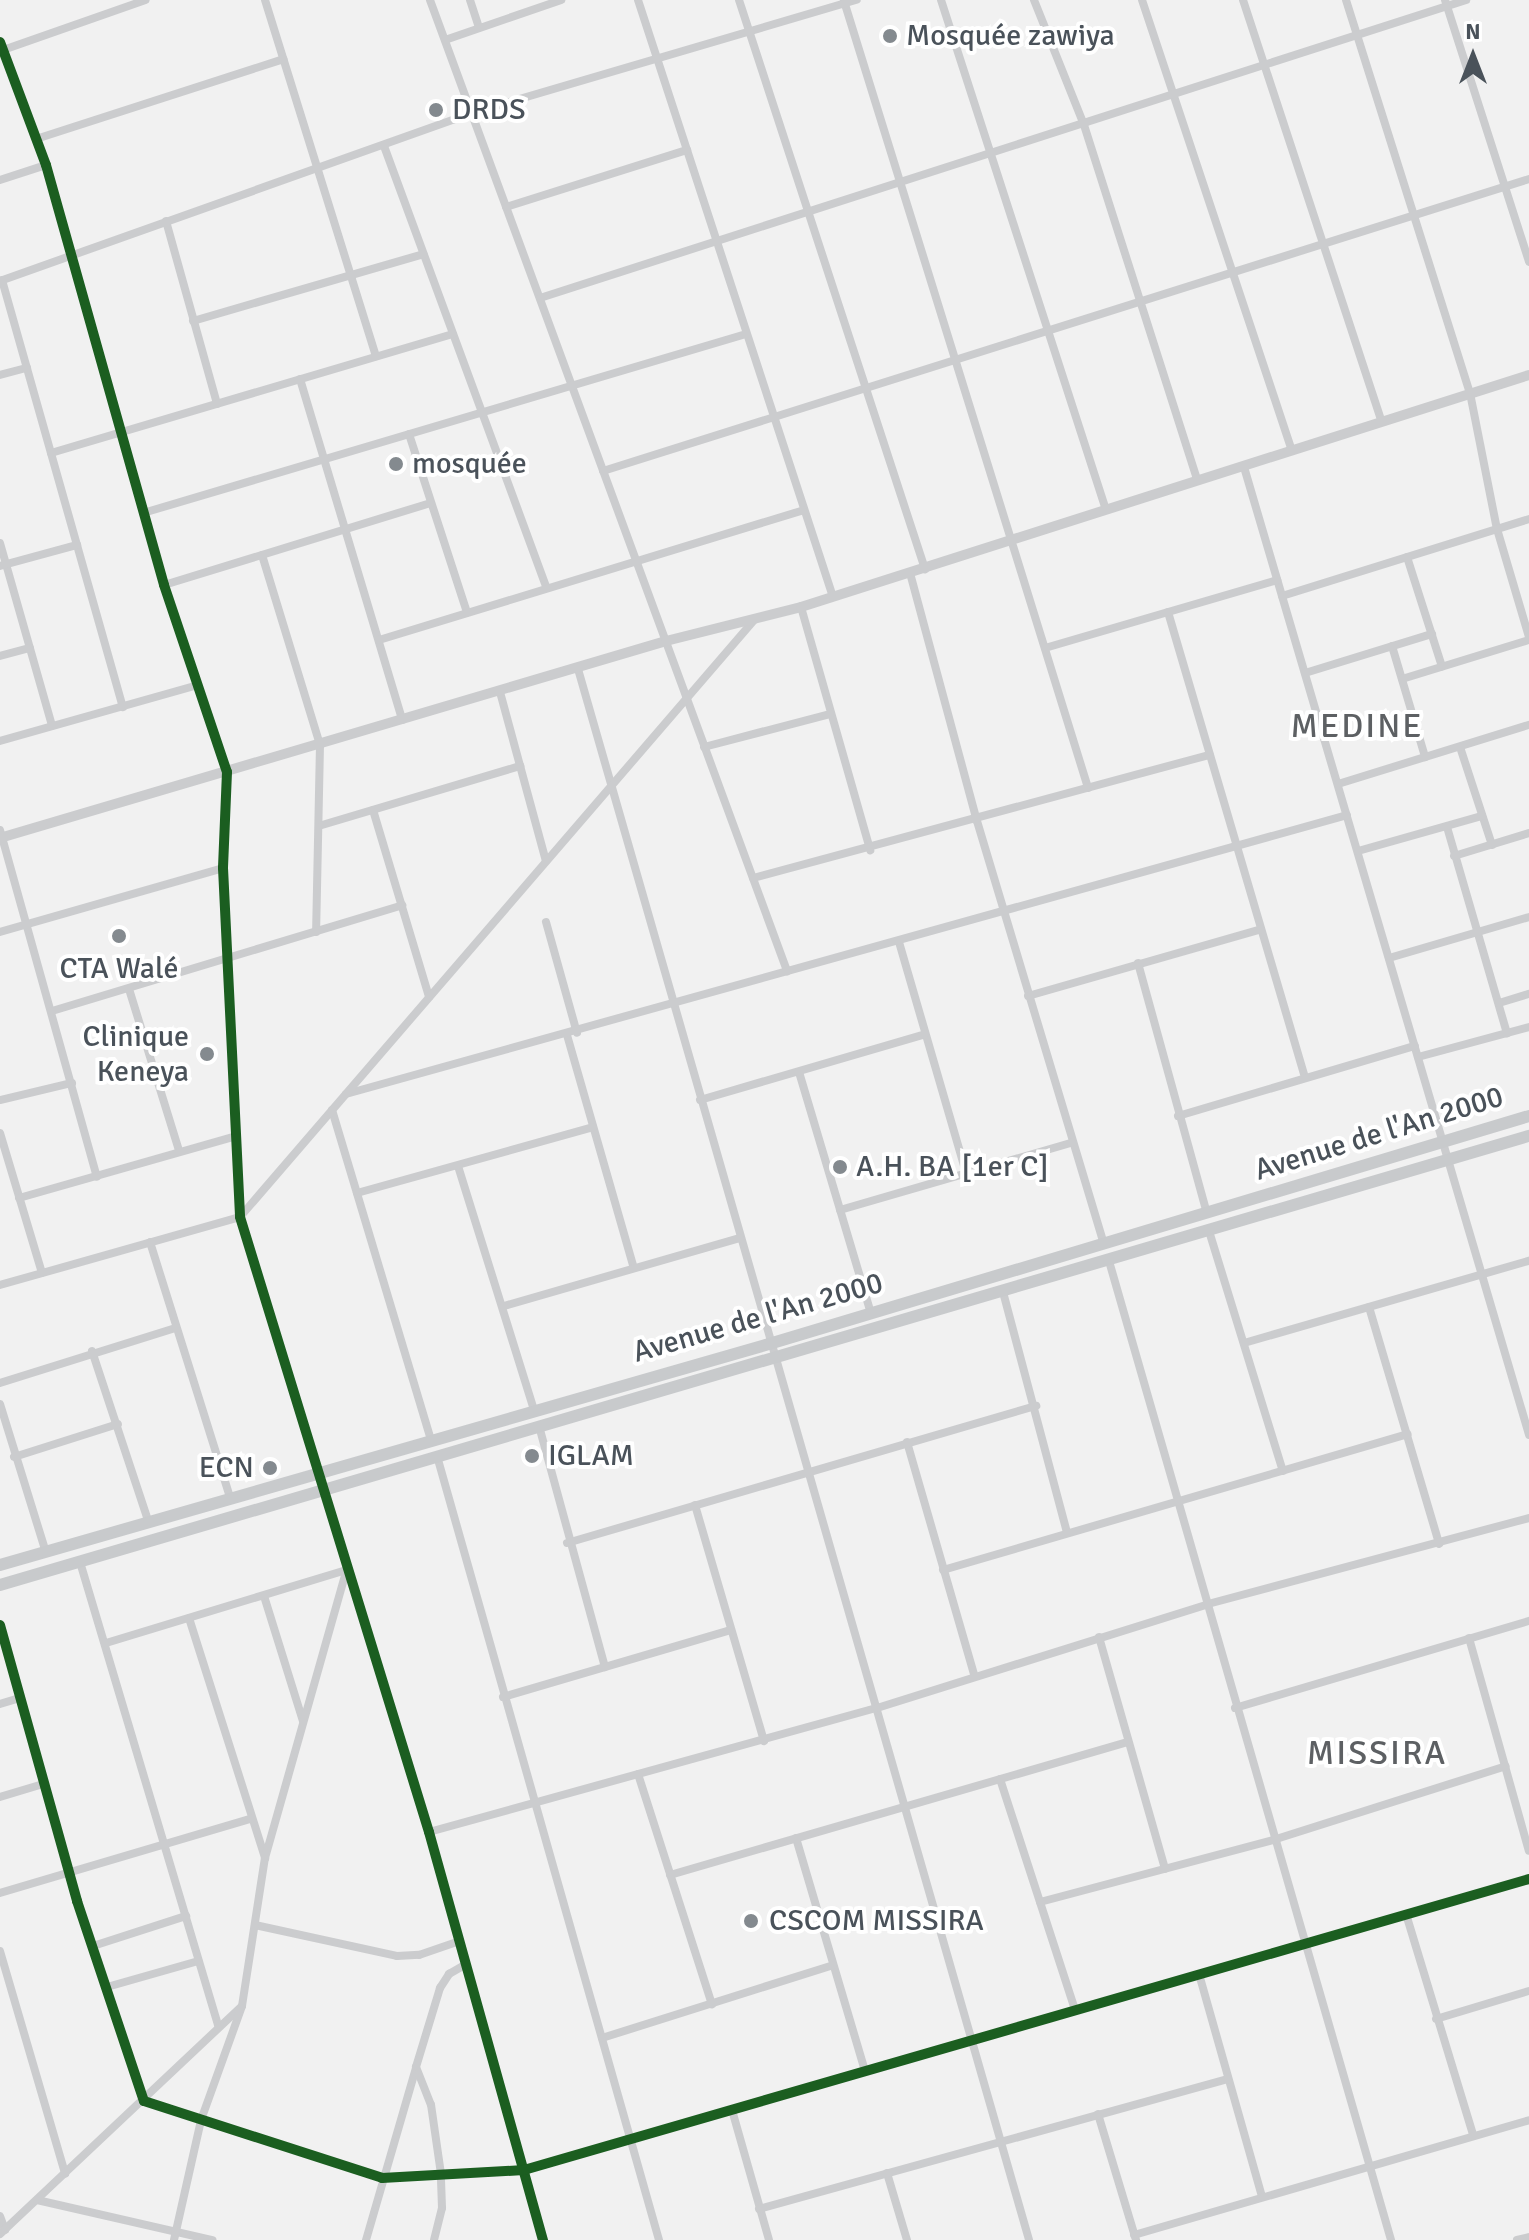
<!DOCTYPE html>
<meta charset="utf-8">
<style>
body{margin:0}
#map{position:relative;width:1529px;height:2240px;overflow:hidden;background:#f1f1f1;font-family:Signika,sans-serif}
div>[style]{position:absolute}
.minor>*{height:8px;margin:-4px;padding:0 4px;transform-origin:4px;border-radius:4px;background:#cbccce}
.tertiary>*{height:10px;margin:-5px;padding:0 5px;transform-origin:5px;border-radius:5px;background:#cbccce}
.primary>*{height:12px;margin:-6px;padding:0 6px;transform-origin:6px;border-radius:6px;background:#c8cacc}
.cycleway>*{height:10px;margin:-5px;padding:0 5px;transform-origin:5px;border-radius:5px;background:#1b5e20}
.dots>*{width:22px;height:22px;translate:-50% -50%;box-sizing:border-box;border:4px solid #fff;border-radius:50%}
span{translate:-50% -50%;white-space:nowrap;text-align:center;line-height:1.15;-webkit-text-stroke:8px #fff;paint-order:stroke}
.poi-label{font-size:30px;color:#4a525a}
.left{translate:0 -50%;text-align:left}
.right{translate:-100% -50%;text-align:right}
.street-label{font-size:30px;color:#4a525a}
.quarter-label{font-size:34px;color:#5d6063;letter-spacing:2px}
.north{position:absolute;left:1433px;top:16px;width:80px;height:80px;-webkit-text-stroke:6px #fff;paint-order:stroke;rotate:0deg;font-size:22px;font-weight:700;line-height:32px;text-align:center;color:#4a525a}
.north::after{content:'';display:block;margin:auto;width:28px;height:36px;background:#4a525a;clip-path:polygon(50% 0,100% 100%,50% 72%,0 100%)}
</style>
<div id="map">
<div class="minor">
<div style="left:265px;top:0;width:373px;rotate:72.7deg"></div>
<div style="left:430px;top:0;width:1035px;rotate:69.81deg"></div>
<div style="left:470px;top:0;width:29px;rotate:72deg"></div>
<div style="left:638px;top:0;width:628px;rotate:71.91deg"></div>
<div style="left:739px;top:0;width:599px;rotate:71.9deg"></div>
<div style="left:941px;top:0;width:536px;rotate:72.07deg"></div>
<div style="left:1034px;top:0;width:135px;rotate:68.2deg"></div>
<div style="left:1084px;top:125px;width:373px;rotate:72.3deg"></div>
<div style="left:1142px;top:0;width:475px;rotate:71.6deg"></div>
<div style="left:1243px;top:0;width:444px;rotate:71.8deg"></div>
<div style="left:1346px;top:0;width:412px;rotate:72.5deg"></div>
<div style="left:1470px;top:393px;width:139px;rotate:78.8deg"></div>
<div style="left:1497px;top:529px;width:113px;rotate:73.5deg"></div>
<div style="left:1445px;top:0;width:275px;rotate:72.2deg"></div>
<div style="left:844px;top:1px;width:824px;rotate:72.77deg"></div>
<div style="left:445px;top:40px;width:123px;rotate:-19deg"></div>
<div style="left:0;top:42px;width:131px;rotate:69.5deg"></div>
<div style="left:46px;top:165px;width:436px;rotate:74.3deg"></div>
<div style="left:164px;top:585px;width:197px;rotate:71.4deg"></div>
<div style="left:227px;top:772px;width:96px;rotate:92.4deg"></div>
<div style="left:223px;top:868px;width:349px;rotate:87.2deg"></div>
<div style="left:240px;top:1217px;width:643px;rotate:72.92deg"></div>
<div style="left:429px;top:1832px;width:424px;rotate:74.4deg"></div>
<div style="left:3px;top:50px;width:151px;rotate:-19.3deg"></div>
<div style="left:36px;top:139px;width:260px;rotate:-17.9deg"></div>
<div style="left:384px;top:146px;width:471px;rotate:69.8deg"></div>
<div style="left:0;top:180px;width:48px;rotate:-18.1deg"></div>
<div style="left:506px;top:207px;width:190px;rotate:-17.5deg"></div>
<div style="left:166px;top:221px;width:190px;rotate:74.4deg"></div>
<div style="left:2px;top:280px;width:444px;rotate:74.2deg"></div>
<div style="left:0;top:281px;width:501px;rotate:-19.59deg"></div>
<div style="left:472px;top:113px;width:401px;rotate:-16.4deg"></div>
<div style="left:540px;top:298px;width:973px;rotate:-17.84deg"></div>
<div style="left:193px;top:321px;width:240px;rotate:-16.2deg"></div>
<div style="left:0;top:375px;width:28px;rotate:-15deg"></div>
<div style="left:300px;top:379px;width:356px;rotate:73.3deg"></div>
<div style="left:409px;top:434px;width:188px;rotate:72deg"></div>
<div style="left:51px;top:453px;width:419px;rotate:-16.5deg"></div>
<div style="left:1244px;top:467px;width:1009px;rotate:73.59deg"></div>
<div style="left:603px;top:471px;width:971px;rotate:-17.5deg"></div>
<div style="left:143px;top:513px;width:629px;rotate:-16.53deg"></div>
<div style="left:0;top:543px;width:190px;rotate:74.1deg"></div>
<div style="left:262px;top:555px;width:199px;rotate:73deg"></div>
<div style="left:320px;top:745px;width:187px;rotate:91.2deg"></div>
<div style="left:1407px;top:557px;width:115px;rotate:72.3deg"></div>
<div style="left:0;top:566px;width:80px;rotate:-15.3deg"></div>
<div style="left:910px;top:573px;width:257px;rotate:74.9deg"></div>
<div style="left:977px;top:821px;width:439px;rotate:73.3deg"></div>
<div style="left:164px;top:585px;width:279px;rotate:-17.1deg"></div>
<div style="left:1282px;top:596px;width:259px;rotate:-17.3deg"></div>
<div style="left:801px;top:607px;width:253px;rotate:74.1deg"></div>
<div style="left:1168px;top:612px;width:484px;rotate:73.6deg"></div>
<div style="left:379px;top:640px;width:443px;rotate:-17deg"></div>
<div style="left:1392px;top:646px;width:116px;rotate:73.4deg"></div>
<div style="left:1045px;top:648px;width:242px;rotate:-16.3deg"></div>
<div style="left:0;top:656px;width:31px;rotate:-15deg"></div>
<div style="left:578px;top:669px;width:1634px;rotate:73.98deg"></div>
<div style="left:1305px;top:673px;width:133px;rotate:-17.1deg"></div>
<div style="left:1402px;top:679px;width:133px;rotate:-17.1deg"></div>
<div style="left:500px;top:692px;width:175px;rotate:74.8deg"></div>
<div style="left:0;top:741px;width:203px;rotate:-15.8deg"></div>
<div style="left:704px;top:747px;width:130px;rotate:-14.7deg"></div>
<div style="left:1460px;top:747px;width:103px;rotate:71.9deg"></div>
<div style="left:1338px;top:784px;width:200px;rotate:-17.2deg"></div>
<div style="left:373px;top:810px;width:195px;rotate:73.3deg"></div>
<div style="left:322px;top:825px;width:207px;rotate:-16.6deg"></div>
<div style="left:1447px;top:827px;width:215px;rotate:73.8deg"></div>
<div style="left:0;top:830px;width:360px;rotate:74.4deg"></div>
<div style="left:1358px;top:851px;width:129px;rotate:-15.8deg"></div>
<div style="left:1454px;top:856px;width:78px;rotate:-17deg"></div>
<div style="left:753px;top:878px;width:473px;rotate:-15.1deg"></div>
<div style="left:546px;top:922px;width:115px;rotate:74.4deg"></div>
<div style="left:0;top:932px;width:232px;rotate:-16deg"></div>
<div style="left:899px;top:942px;width:241px;rotate:73.8deg"></div>
<div style="left:1389px;top:958px;width:146px;rotate:-16.3deg"></div>
<div style="left:1138px;top:963px;width:259px;rotate:74.6deg"></div>
<div style="left:129px;top:989px;width:170px;rotate:72.8deg"></div>
<div style="left:1028px;top:996px;width:242px;rotate:-16deg"></div>
<div style="left:1499px;top:1003px;width:31px;rotate:-17deg"></div>
<div style="left:52px;top:1011px;width:366px;rotate:-16.8deg"></div>
<div style="left:567px;top:1035px;width:242px;rotate:74deg"></div>
<div style="left:1418px;top:1057px;width:115px;rotate:-15.1deg"></div>
<div style="left:799px;top:1072px;width:252px;rotate:73.4deg"></div>
<div style="left:346px;top:1094px;width:1039px;rotate:-15.57deg"></div>
<div style="left:0;top:1100px;width:74px;rotate:-13.3deg"></div>
<div style="left:700px;top:1100px;width:234px;rotate:-16.3deg"></div>
<div style="left:332px;top:1110px;width:341px;rotate:73.3deg"></div>
<div style="left:1178px;top:1116px;width:247px;rotate:-16.5deg"></div>
<div style="left:0;top:1133px;width:146px;rotate:73.3deg"></div>
<div style="left:458px;top:1166px;width:256px;rotate:72.7deg"></div>
<div style="left:357px;top:1193px;width:245px;rotate:-15.6deg"></div>
<div style="left:19px;top:1198px;width:223px;rotate:-15.9deg"></div>
<div style="left:840px;top:1210px;width:241px;rotate:-16.2deg"></div>
<div style="left:1209px;top:1231px;width:251px;rotate:72.9deg"></div>
<div style="left:150px;top:1242px;width:267px;rotate:72.6deg"></div>
<div style="left:1109px;top:1261px;width:1019px;rotate:73.93deg"></div>
<div style="left:0;top:1285px;width:249px;rotate:-15.8deg"></div>
<div style="left:240px;top:1217px;width:789px;rotate:-49.26deg"></div>
<div style="left:1003px;top:1292px;width:249px;rotate:75.1deg"></div>
<div style="left:504px;top:1306px;width:245px;rotate:-16.1deg"></div>
<div style="left:1369px;top:1307px;width:247px;rotate:73.5deg"></div>
<div style="left:1244px;top:1343px;width:297px;rotate:-16.1deg"></div>
<div style="left:92px;top:1351px;width:178px;rotate:71.7deg"></div>
<div style="left:0;top:1383px;width:183px;rotate:-17.4deg"></div>
<div style="left:0;top:1404px;width:156px;rotate:72.8deg"></div>
<div style="left:539px;top:1426px;width:250px;rotate:74.7deg"></div>
<div style="left:907px;top:1442px;width:241px;rotate:73.9deg"></div>
<div style="left:437px;top:1456px;width:815px;rotate:74.19deg"></div>
<div style="left:14px;top:1457px;width:109px;rotate:-17.6deg"></div>
<div style="left:695px;top:1505px;width:246px;rotate:73.7deg"></div>
<div style="left:567px;top:1543px;width:489px;rotate:-16.3deg"></div>
<div style="left:80px;top:1562px;width:484px;rotate:73.4deg"></div>
<div style="left:943px;top:1570px;width:484px;rotate:-16.3deg"></div>
<div style="left:264px;top:1596px;width:131px;rotate:72.7deg"></div>
<div style="left:189px;top:1618px;width:252px;rotate:72.4deg"></div>
<div style="left:0;top:1625px;width:287px;rotate:74.4deg"></div>
<div style="left:77px;top:1901px;width:211px;rotate:71.5deg"></div>
<div style="left:144px;top:2101px;width:250px;rotate:17.9deg"></div>
<div style="left:382px;top:2178px;width:142px;rotate:-3.2deg"></div>
<div style="left:524px;top:2170px;width:1046px;rotate:-16.15deg"></div>
<div style="left:1099px;top:1637px;width:241px;rotate:74.1deg"></div>
<div style="left:1469px;top:1638px;width:221px;rotate:74.3deg"></div>
<div style="left:106px;top:1643px;width:252px;rotate:-16.9deg"></div>
<div style="left:503px;top:1697px;width:237px;rotate:-16.4deg"></div>
<div style="left:0;top:1704px;width:21px;rotate:-17deg"></div>
<div style="left:1235px;top:1708px;width:307px;rotate:-16.5deg"></div>
<div style="left:638px;top:1774px;width:242px;rotate:72.2deg"></div>
<div style="left:1000px;top:1779px;width:243px;rotate:72deg"></div>
<div style="left:0;top:1797px;width:45px;rotate:-16.8deg"></div>
<div style="left:429px;top:1832px;width:465px;rotate:-15.5deg"></div>
<div style="left:877px;top:1708px;width:347px;rotate:-17.4deg"></div>
<div style="left:1208px;top:1604px;width:332px;rotate:-15deg"></div>
<div style="left:796px;top:1838px;width:243px;rotate:73.5deg"></div>
<div style="left:670px;top:1875px;width:477px;rotate:-16.2deg"></div>
<div style="left:0;top:1893px;width:261px;rotate:-16.5deg"></div>
<div style="left:1040px;top:1902px;width:241px;rotate:-14.9deg"></div>
<div style="left:1273px;top:1840px;width:244px;rotate:-17.6deg"></div>
<div style="left:1406px;top:1914px;width:231px;rotate:73.1deg"></div>
<div style="left:255px;top:1925px;width:145px;rotate:12.3deg"></div>
<div style="left:397px;top:1956px;width:22px;rotate:-3deg"></div>
<div style="left:419px;top:1955px;width:43px;rotate:-18.9deg"></div>
<div style="left:93px;top:1946px;width:98px;rotate:-17.9deg"></div>
<div style="left:0;top:1951px;width:232px;rotate:73.7deg"></div>
<div style="left:1199px;top:1974px;width:231px;rotate:74.2deg"></div>
<div style="left:107px;top:1987px;width:95px;rotate:-15.9deg"></div>
<div style="left:1436px;top:2019px;width:97px;rotate:-16.8deg"></div>
<div style="left:602px;top:2038px;width:242px;rotate:-17.5deg"></div>
<div style="left:732px;top:2110px;width:135px;rotate:74.1deg"></div>
<div style="left:1098px;top:2114px;width:132px;rotate:73.2deg"></div>
<div style="left:887px;top:2173px;width:70px;rotate:73.4deg"></div>
<div style="left:37px;top:2200px;width:180px;rotate:12.9deg"></div>
<div style="left:759px;top:2209px;width:486px;rotate:-15.5deg"></div>
<div style="left:0;top:2216px;width:15px;rotate:70deg"></div>
<div style="left:0;top:2234px;width:332px;rotate:-43.3deg"></div>
<div style="left:1134px;top:2235px;width:411px;rotate:-16.2deg"></div>
<div style="left:174px;top:2240px;width:123px;rotate:-77.3deg"></div>
<div style="left:201px;top:2120px;width:121px;rotate:-70.2deg"></div>
<div style="left:242px;top:2006px;width:150px;rotate:-81.2deg"></div>
<div style="left:265px;top:1858px;width:297px;rotate:-74.2deg"></div>
<div style="left:366px;top:2240px;width:179px;rotate:-73.8deg"></div>
<div style="left:434px;top:2240px;width:33px;rotate:-76deg"></div>
<div style="left:442px;top:2208px;width:34px;rotate:-92deg"></div>
<div style="left:441px;top:2174px;width:70px;rotate:-98.2deg"></div>
<div style="left:431px;top:2105px;width:41px;rotate:-111.5deg"></div>
<div style="left:416px;top:2067px;width:83px;rotate:-73.1deg"></div>
<div style="left:440px;top:1988px;width:17px;rotate:-57deg"></div>
<div style="left:449px;top:1974px;width:20px;rotate:-30deg"></div>
<div style="left:1517px;top:2240px;width:12px;rotate:-14deg"></div>
</div>
<div class="tertiary">
<div style="left:0;top:838px;width:695px;rotate:-16.48deg"></div>
<div style="left:666px;top:641px;width:139px;rotate:-14.1deg"></div>
<div style="left:801px;top:607px;width:764px;rotate:-17.68deg"></div>
</div>
<div class="primary">
<div style="left:0;top:1565px;width:800px;rotate:-16.03deg"></div>
<div style="left:769px;top:1344px;width:793px;rotate:-16.7deg"></div>
<div style="left:0;top:1585px;width:1594px;rotate:-16.37deg"></div>
</div>
<div class="cycleway">
<div style="left:0;top:42px;width:131px;rotate:69.5deg"></div>
<div style="left:46px;top:165px;width:436px;rotate:74.3deg"></div>
<div style="left:164px;top:585px;width:197px;rotate:71.4deg"></div>
<div style="left:227px;top:772px;width:96px;rotate:92.4deg"></div>
<div style="left:223px;top:868px;width:349px;rotate:87.2deg"></div>
<div style="left:240px;top:1217px;width:643px;rotate:72.92deg"></div>
<div style="left:429px;top:1832px;width:424px;rotate:74.4deg"></div>
<div style="left:0;top:1625px;width:287px;rotate:74.4deg"></div>
<div style="left:77px;top:1901px;width:211px;rotate:71.5deg"></div>
<div style="left:144px;top:2101px;width:250px;rotate:17.9deg"></div>
<div style="left:382px;top:2178px;width:142px;rotate:-3.2deg"></div>
<div style="left:524px;top:2170px;width:1046px;rotate:-16.15deg"></div>
</div>
<div class="dots">
<div style="left:890px;top:36px;background:#848a8f"></div>
<div style="left:436px;top:110px;background:#848a8f"></div>
<div style="left:396px;top:464px;background:#848a8f"></div>
<div style="left:119px;top:936px;background:#848a8f"></div>
<div style="left:207px;top:1054px;background:#848a8f"></div>
<div style="left:840px;top:1167px;background:#848a8f"></div>
<div style="left:532px;top:1456px;background:#848a8f"></div>
<div style="left:270px;top:1468px;background:#848a8f"></div>
<div style="left:751px;top:1921px;background:#848a8f"></div>
</div>
<div class="poi-label">
<span class="left" style="left:906px;top:36px">Mosquée zawiya</span>
<span class="left" style="left:452px;top:110px">DRDS</span>
<span class="left" style="left:412px;top:464px">mosquée</span>
<span style="left:119px;top:969px">CTA Walé</span>
<span class="right" style="left:189px;top:1054px">Clinique<br>Keneya</span>
<span class="left" style="left:856px;top:1167px">A.H. BA [1er C]</span>
<span class="left" style="left:548px;top:1456px">IGLAM</span>
<span class="right" style="left:254px;top:1468px">ECN</span>
<span class="left" style="left:769px;top:1921px">CSCOM MISSIRA</span>
</div>
<div class="street-label">
<span style="left:1379px;top:1134px;rotate:-17deg">Avenue de l'An 2000</span>
<span style="left:758px;top:1318px;rotate:-16deg">Avenue de l'An 2000</span>
</div>
<div class="quarter-label">
<span style="left:1357px;top:727px">MEDINE</span>
<span style="left:1377px;top:1754px">MISSIRA</span>
</div>
<div class="north">N</div>
</div>
